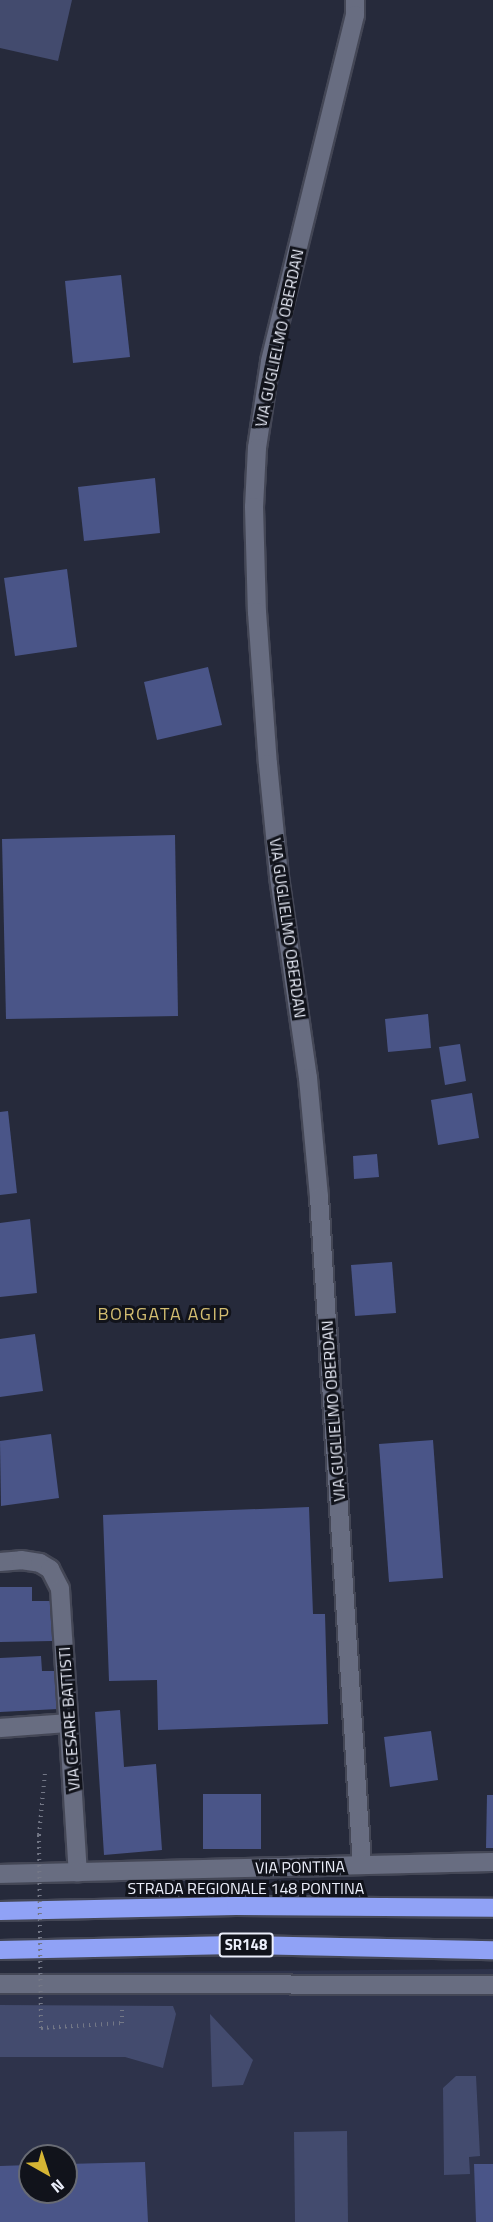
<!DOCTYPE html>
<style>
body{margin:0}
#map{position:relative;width:493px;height:2222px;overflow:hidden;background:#262a3b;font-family:"Titillium Web",sans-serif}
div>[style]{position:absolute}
.built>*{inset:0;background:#2e334b}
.green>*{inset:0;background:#434b6e}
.building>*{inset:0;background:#4a5588}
.path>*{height:4px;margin-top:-2px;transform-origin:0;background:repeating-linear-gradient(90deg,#737786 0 1.5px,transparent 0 6px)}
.roads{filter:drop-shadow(2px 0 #444756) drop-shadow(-2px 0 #444756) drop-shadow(0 2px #444756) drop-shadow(0 -2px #444756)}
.minor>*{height:18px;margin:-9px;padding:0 9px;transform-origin:9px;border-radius:9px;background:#686d81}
.highway>*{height:18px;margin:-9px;padding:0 9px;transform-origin:9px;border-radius:9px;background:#90a2f6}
.path-bridge>*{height:4px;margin-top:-2px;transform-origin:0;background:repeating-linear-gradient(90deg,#737786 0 1.5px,transparent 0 6px)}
span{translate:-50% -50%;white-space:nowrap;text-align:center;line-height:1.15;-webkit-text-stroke:6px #11131b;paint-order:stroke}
.shield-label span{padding:2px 4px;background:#11131b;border:2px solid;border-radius:4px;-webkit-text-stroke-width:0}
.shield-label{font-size:15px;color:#ebeefa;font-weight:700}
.street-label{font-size:16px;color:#ebeefa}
.neighbourhood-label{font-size:18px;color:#d3bd71;letter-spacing:1.5px}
.north{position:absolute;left:18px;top:2144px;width:60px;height:60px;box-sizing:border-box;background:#11131b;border:2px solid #686b74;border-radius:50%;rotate:141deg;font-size:16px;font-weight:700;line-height:24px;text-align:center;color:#ebeefa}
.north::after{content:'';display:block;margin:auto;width:21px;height:27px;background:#d6b534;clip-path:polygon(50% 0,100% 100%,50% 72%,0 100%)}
</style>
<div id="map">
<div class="built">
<div style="clip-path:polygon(evenodd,493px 1969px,493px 2222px,0 2222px,0 1973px,493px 1969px,30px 2156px,66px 2156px,66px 2192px,30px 2192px,30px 2156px)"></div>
</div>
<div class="green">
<div style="clip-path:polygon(0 0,72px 0,58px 61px,0 48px)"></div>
<div style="clip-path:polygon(0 2005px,173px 2006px,176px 2014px,163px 2068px,125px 2057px,0 2057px)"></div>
<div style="clip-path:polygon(210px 2014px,253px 2060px,243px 2085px,212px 2087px)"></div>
<div style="clip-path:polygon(456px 2076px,476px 2076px,480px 2156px,469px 2157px,470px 2174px,444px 2175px,443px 2088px)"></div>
<div style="clip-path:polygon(347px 2131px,348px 2222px,295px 2222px,294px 2132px)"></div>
</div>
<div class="building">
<div style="clip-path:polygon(121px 275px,130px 357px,73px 363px,65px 281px)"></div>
<div style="clip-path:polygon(155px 478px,160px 533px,84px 541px,78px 487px)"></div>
<div style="clip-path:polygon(67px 569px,77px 647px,15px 656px,4px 578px)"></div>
<div style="clip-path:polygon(208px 667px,222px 725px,157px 740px,144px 682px)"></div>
<div style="clip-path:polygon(175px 835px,178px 1016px,6px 1019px,2px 839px)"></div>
<div style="clip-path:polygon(428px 1014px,431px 1048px,388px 1052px,385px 1019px)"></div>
<div style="clip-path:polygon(460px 1044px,466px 1081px,445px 1085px,439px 1047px)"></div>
<div style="clip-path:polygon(472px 1093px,479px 1138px,438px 1145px,431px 1100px)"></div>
<div style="clip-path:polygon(8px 1111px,17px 1193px,0 1195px,0 1112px)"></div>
<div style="clip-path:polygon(377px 1154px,379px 1177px,354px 1179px,353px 1156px)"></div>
<div style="clip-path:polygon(30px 1219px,37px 1293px,0 1297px,0 1223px)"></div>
<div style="clip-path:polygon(392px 1262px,396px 1313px,355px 1316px,351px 1265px)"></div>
<div style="clip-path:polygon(35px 1334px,43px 1391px,0 1397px,0 1339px)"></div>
<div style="clip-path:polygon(51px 1434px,59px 1498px,1px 1506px,0 1441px)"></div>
<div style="clip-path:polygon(433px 1440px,443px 1578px,389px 1582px,379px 1444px)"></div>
<div style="clip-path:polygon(309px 1507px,313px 1614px,325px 1614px,328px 1724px,158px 1730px,157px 1680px,109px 1681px,103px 1515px)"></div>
<div style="clip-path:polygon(0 1587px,32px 1587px,32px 1601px,52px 1601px,52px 1641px,0 1642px)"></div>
<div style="clip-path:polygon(41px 1656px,42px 1671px,56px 1671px,58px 1709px,0 1712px,0 1658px)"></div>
<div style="clip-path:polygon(120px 1710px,124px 1767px,156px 1764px,162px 1850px,104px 1855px,95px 1712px)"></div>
<div style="clip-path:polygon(431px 1731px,438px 1780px,390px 1787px,384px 1737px)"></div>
<div style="clip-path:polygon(203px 1794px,261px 1794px,261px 1849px,203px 1849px)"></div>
<div style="clip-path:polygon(487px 1795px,493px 1795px,493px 1848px,486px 1848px)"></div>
<div style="clip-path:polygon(145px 2162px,148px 2222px,0 2222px,0 2166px,30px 2165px,30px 2192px,66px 2192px,66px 2164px)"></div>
<div style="clip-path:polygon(474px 2164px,493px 2164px,493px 2222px,476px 2222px)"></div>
</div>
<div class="path">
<div style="left:39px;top:1835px;width:62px;rotate:-84.5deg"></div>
<div style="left:41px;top:2028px;width:81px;rotate:-3.5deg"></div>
<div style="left:122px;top:2023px;width:14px;rotate:-90deg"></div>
</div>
<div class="roads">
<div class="minor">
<div style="left:355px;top:0;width:15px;rotate:90deg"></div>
<div style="left:355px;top:15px;width:357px;rotate:103.8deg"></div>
<div style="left:270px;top:362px;width:87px;rotate:98.6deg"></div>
<div style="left:257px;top:448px;width:59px;rotate:92.9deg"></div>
<div style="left:254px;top:507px;width:105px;rotate:88.4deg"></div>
<div style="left:257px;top:612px;width:152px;rotate:85.9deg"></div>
<div style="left:268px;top:764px;width:114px;rotate:84.4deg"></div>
<div style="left:279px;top:877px;width:203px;rotate:81.8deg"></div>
<div style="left:308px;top:1078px;width:120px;rotate:84.7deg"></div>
<div style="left:319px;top:1197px;width:669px;rotate:86.32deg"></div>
<div style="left:0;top:1562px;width:21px;rotate:-5deg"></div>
<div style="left:21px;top:1560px;width:19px;rotate:9deg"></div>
<div style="left:40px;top:1563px;width:12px;rotate:31deg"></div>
<div style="left:50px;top:1569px;width:22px;rotate:63deg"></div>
<div style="left:60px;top:1589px;width:284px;rotate:86.4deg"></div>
<div style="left:0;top:1728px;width:68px;rotate:-4.2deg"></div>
<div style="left:0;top:1874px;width:493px;rotate:-1.4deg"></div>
<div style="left:0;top:1984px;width:493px;rotate:0.1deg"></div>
</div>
<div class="highway">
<div style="left:0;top:1911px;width:236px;rotate:-1.2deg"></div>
<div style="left:236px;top:1906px;width:257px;rotate:0.4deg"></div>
<div style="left:0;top:1950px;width:246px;rotate:-1.2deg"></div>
<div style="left:246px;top:1945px;width:247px;rotate:1.2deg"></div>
</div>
</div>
<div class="path-bridge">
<div style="left:39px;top:1835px;width:193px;rotate:89.4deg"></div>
</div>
<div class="shield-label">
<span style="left:246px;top:1945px">SR148</span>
</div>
<div class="street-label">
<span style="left:279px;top:338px;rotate:-78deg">VIA GUGLIELMO OBERDAN</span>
<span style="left:288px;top:928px;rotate:82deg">VIA GUGLIELMO OBERDAN</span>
<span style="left:333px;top:1411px;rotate:-94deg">VIA GUGLIELMO OBERDAN</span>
<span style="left:69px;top:1719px;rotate:-94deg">VIA CESARE BATTISTI</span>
<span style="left:300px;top:1867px;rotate:-1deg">VIA PONTINA</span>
<span style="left:246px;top:1888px">STRADA REGIONALE 148 PONTINA</span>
</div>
<div class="neighbourhood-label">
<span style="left:164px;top:1314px">BORGATA AGIP</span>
</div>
<div class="north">N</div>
</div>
